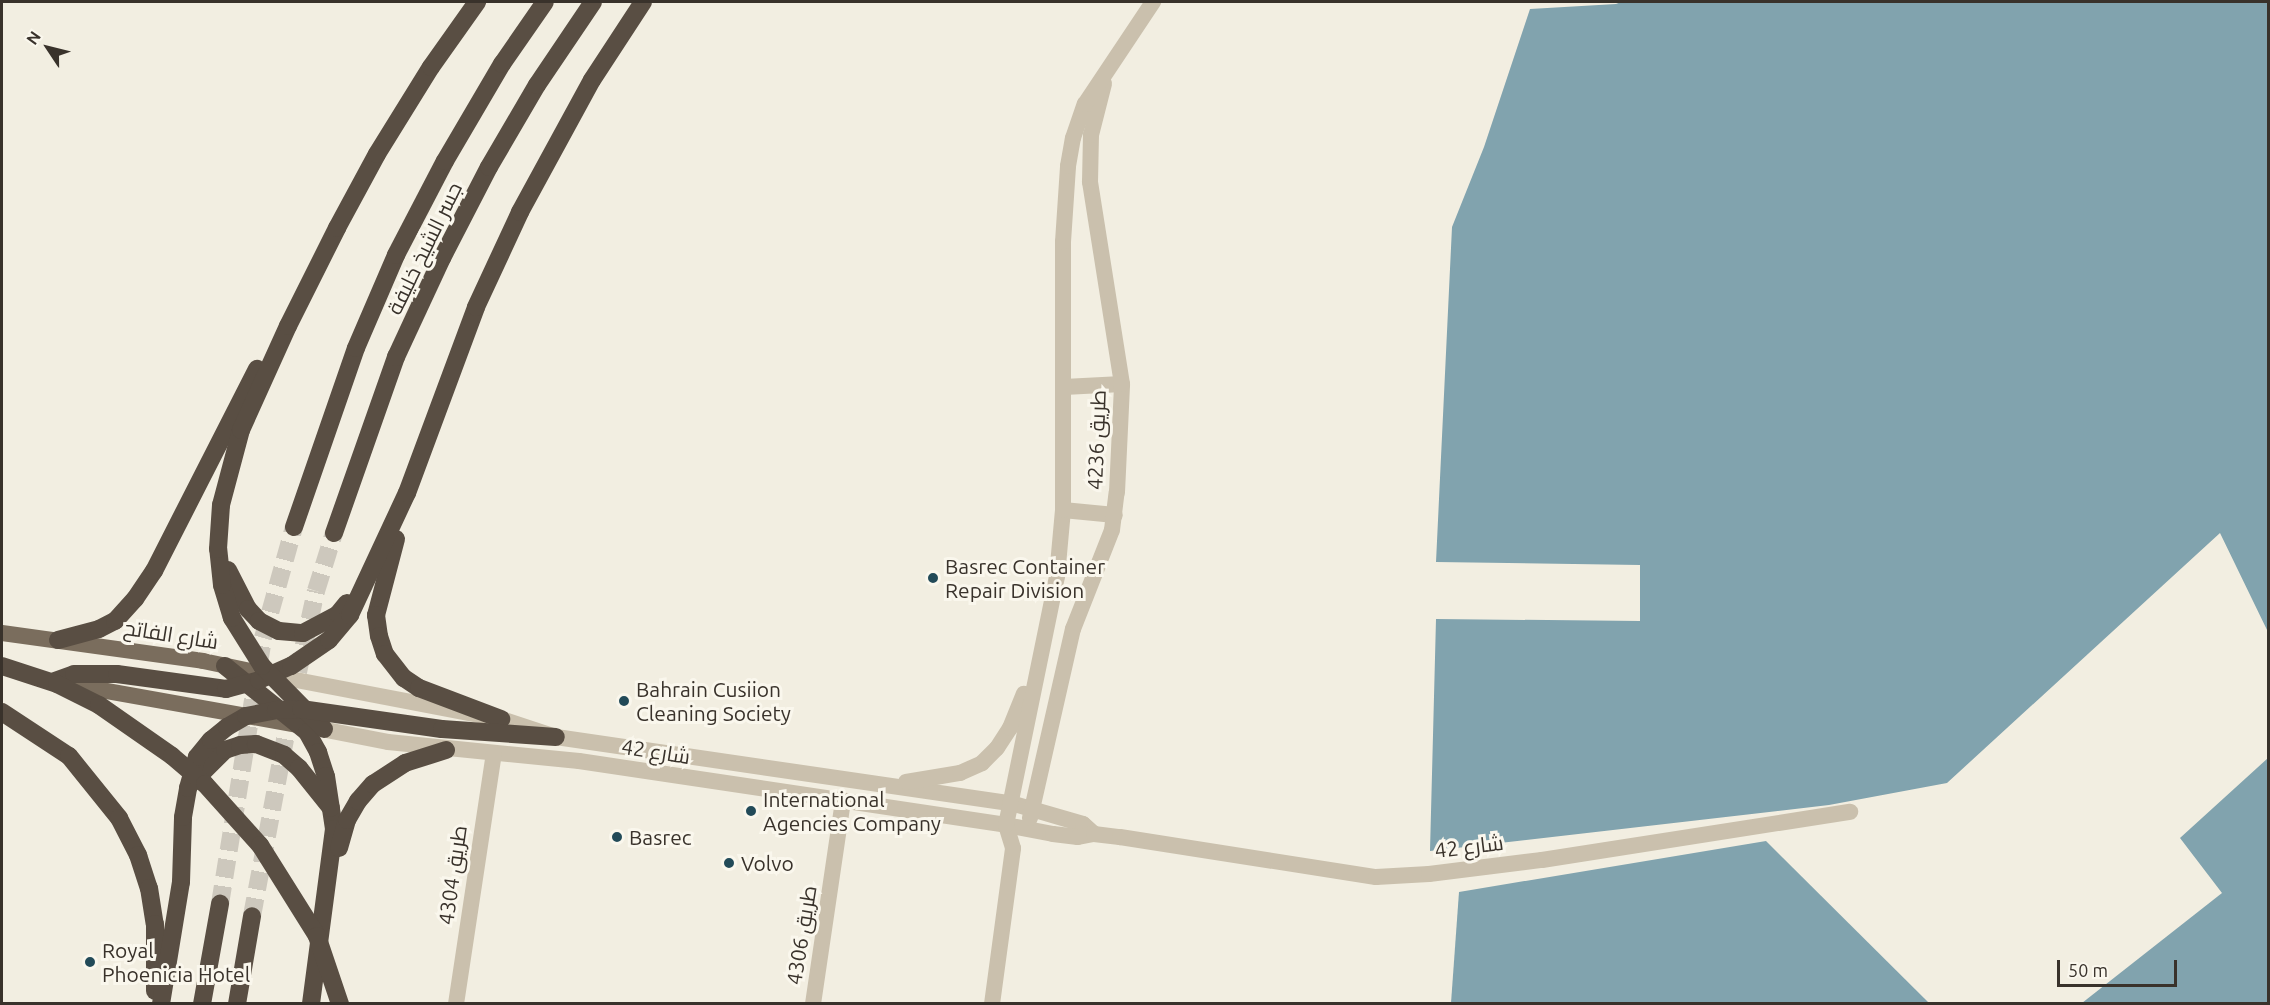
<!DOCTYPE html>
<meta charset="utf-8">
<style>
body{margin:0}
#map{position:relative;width:2270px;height:1005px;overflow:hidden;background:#f2eee1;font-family:Ubuntu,Cairo,sans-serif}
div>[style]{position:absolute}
.water>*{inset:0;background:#81a3ae}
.motorway-tunnel>*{height:18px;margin-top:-9px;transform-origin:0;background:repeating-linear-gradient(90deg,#cdc8bd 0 18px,transparent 0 27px)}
.minor>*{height:16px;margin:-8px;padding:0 8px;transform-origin:8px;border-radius:8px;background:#cac0ad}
.primary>*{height:16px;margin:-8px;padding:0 8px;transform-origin:8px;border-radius:8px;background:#7a6d5d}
.motorway>*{height:18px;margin:-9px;padding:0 9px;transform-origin:9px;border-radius:9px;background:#594e43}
.motorway-bridge>*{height:18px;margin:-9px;padding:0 9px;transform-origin:9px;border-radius:9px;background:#594e43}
.dots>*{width:16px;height:16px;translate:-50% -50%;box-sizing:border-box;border:3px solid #faf7ed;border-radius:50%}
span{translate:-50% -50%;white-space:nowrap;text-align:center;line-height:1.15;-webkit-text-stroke:6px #faf7ed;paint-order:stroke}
.street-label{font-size:21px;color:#39322b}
.poi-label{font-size:21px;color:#39322b}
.left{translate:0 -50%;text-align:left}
.frame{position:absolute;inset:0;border:3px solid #39322b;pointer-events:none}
.north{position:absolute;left:18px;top:18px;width:60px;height:60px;-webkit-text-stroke:4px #faf7ed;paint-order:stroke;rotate:305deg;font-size:16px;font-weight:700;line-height:24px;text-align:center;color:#39322b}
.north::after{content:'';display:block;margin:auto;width:21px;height:27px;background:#39322b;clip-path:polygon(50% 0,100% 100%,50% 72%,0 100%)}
.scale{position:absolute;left:2057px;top:960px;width:120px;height:27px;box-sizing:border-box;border:3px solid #39322b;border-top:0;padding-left:8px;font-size:18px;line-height:21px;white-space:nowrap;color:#39322b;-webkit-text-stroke:4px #faf7ed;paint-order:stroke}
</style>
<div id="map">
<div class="water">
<div style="clip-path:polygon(1621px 2px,2268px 2px,2268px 632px,2220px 533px,1947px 783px,1829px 805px,1430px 851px,1436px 619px,1640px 621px,1640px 565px,1436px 562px,1452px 227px,1484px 147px,1530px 9px,1616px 4px)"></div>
<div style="clip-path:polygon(2268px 758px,2268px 1003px,2082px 1003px,2222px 893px,2180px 838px)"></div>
<div style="clip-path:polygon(1766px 841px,1929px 1003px,1451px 1003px,1459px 892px)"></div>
</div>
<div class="motorway-tunnel">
<div style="left:298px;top:672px;width:83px;rotate:-77.5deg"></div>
<div style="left:316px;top:591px;width:61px;rotate:-72.8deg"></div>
<div style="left:220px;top:904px;width:269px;rotate:-80.8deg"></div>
<div style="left:263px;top:638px;width:115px;rotate:-74.4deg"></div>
<div style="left:252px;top:916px;width:212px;rotate:-79.4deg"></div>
</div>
<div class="minor">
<div style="left:1064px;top:387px;width:58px;rotate:-3deg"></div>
<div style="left:1063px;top:510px;width:52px;rotate:5.5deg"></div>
<div style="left:270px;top:675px;width:235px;rotate:10.8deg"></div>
<div style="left:501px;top:719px;width:58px;rotate:18.1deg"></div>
<div style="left:556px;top:737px;width:460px;rotate:8.3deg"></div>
<div style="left:1011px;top:803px;width:75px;rotate:16.3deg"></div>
<div style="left:1083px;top:824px;width:15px;rotate:42deg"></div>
<div style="left:311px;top:727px;width:78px;rotate:11deg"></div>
<div style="left:388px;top:742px;width:192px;rotate:5.7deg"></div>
<div style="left:579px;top:761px;width:432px;rotate:8.5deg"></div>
<div style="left:1006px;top:825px;width:48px;rotate:10.8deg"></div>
<div style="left:1053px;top:834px;width:25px;rotate:7deg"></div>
<div style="left:1078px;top:837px;width:16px;rotate:-11deg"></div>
<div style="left:1094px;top:834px;width:26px;rotate:7deg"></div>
<div style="left:1120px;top:837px;width:259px;rotate:8.9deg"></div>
<div style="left:1376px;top:877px;width:53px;rotate:-3.2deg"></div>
<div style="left:1429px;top:874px;width:114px;rotate:-7.1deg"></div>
<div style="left:1542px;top:860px;width:312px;rotate:-8.9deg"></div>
<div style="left:906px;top:782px;width:55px;rotate:-9.5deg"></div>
<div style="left:960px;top:773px;width:24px;rotate:-24deg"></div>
<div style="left:982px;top:763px;width:21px;rotate:-45deg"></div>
<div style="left:997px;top:748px;width:24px;rotate:-57deg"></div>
<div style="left:1010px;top:728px;width:37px;rotate:-68deg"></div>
<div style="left:1030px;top:818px;width:194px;rotate:-77.2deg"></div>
<div style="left:1073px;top:629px;width:106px;rotate:-68.5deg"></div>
<div style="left:1112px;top:530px;width:38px;rotate:-83deg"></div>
<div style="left:1117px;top:492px;width:108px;rotate:-87.3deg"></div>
<div style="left:1122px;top:384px;width:205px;rotate:-99deg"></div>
<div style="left:1090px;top:182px;width:47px;rotate:-88.8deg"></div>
<div style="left:1091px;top:135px;width:53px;rotate:-75.7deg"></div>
<div style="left:456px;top:1004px;width:253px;rotate:-81.4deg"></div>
<div style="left:813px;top:1004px;width:204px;rotate:-81.6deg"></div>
<div style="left:992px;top:1004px;width:157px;rotate:-82.3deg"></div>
<div style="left:1013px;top:848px;width:24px;rotate:-107deg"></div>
<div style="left:1006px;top:825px;width:254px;rotate:-78.4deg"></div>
<div style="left:1057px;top:576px;width:66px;rotate:-84.8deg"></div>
<div style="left:1063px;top:510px;width:268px;rotate:-90deg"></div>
<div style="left:1063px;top:242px;width:76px;rotate:-86.2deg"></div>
<div style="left:1068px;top:166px;width:28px;rotate:-80deg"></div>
<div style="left:1073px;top:138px;width:36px;rotate:-71deg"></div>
<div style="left:1085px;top:104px;width:123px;rotate:-56.3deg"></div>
</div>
<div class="primary">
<div style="left:2px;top:633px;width:203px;rotate:7.9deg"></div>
<div style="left:203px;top:661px;width:68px;rotate:11.8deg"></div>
<div style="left:62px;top:683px;width:240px;rotate:10.1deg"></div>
</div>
<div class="motorway">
<div style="left:294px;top:527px;width:189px;rotate:-70.9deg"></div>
<div style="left:356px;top:348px;width:101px;rotate:-66.7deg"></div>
<div style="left:396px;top:255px;width:106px;rotate:-62.5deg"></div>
<div style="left:445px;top:161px;width:113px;rotate:-59.6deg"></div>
<div style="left:502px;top:64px;width:75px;rotate:-55.3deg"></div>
<div style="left:334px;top:533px;width:187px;rotate:-70.6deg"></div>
<div style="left:396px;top:357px;width:109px;rotate:-65.1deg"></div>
<div style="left:442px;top:258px;width:102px;rotate:-62.7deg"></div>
<div style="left:489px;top:167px;width:95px;rotate:-59.7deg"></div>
<div style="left:537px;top:85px;width:100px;rotate:-56deg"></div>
<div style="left:396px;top:539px;width:79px;rotate:104.7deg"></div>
<div style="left:376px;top:615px;width:21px;rotate:82deg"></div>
<div style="left:379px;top:636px;width:19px;rotate:72deg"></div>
<div style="left:385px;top:654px;width:31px;rotate:52deg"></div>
<div style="left:404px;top:678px;width:18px;rotate:34deg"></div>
<div style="left:419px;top:688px;width:88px;rotate:20.7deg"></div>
<div style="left:228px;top:570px;width:44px;rotate:62.9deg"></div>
<div style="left:248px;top:609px;width:16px;rotate:47deg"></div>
<div style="left:259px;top:621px;width:22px;rotate:27deg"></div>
<div style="left:279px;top:631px;width:24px;rotate:5deg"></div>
<div style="left:303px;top:633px;width:40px;rotate:-28deg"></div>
<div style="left:338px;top:614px;width:14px;rotate:-51deg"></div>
<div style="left:58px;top:640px;width:42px;rotate:-15deg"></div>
<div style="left:99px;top:629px;width:18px;rotate:-27deg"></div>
<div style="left:115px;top:621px;width:30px;rotate:-48deg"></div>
<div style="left:135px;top:599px;width:34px;rotate:-56deg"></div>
<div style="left:154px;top:571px;width:227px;rotate:-63deg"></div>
<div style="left:225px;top:666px;width:105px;rotate:38.8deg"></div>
<div style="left:307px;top:732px;width:23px;rotate:61deg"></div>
<div style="left:318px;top:752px;width:25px;rotate:72deg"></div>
<div style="left:326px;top:776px;width:54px;rotate:81.4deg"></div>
<div style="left:334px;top:829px;width:177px;rotate:97.5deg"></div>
<div style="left:55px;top:681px;width:20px;rotate:-20deg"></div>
<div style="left:74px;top:674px;width:43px"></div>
<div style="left:117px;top:674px;width:110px;rotate:7.8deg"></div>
<div style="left:226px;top:689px;width:34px;rotate:-15deg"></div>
<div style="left:259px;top:680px;width:35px;rotate:-24deg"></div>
<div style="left:291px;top:666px;width:46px;rotate:-34.4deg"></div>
<div style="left:329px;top:640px;width:33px;rotate:-50deg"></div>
<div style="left:350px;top:615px;width:135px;rotate:-65deg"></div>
<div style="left:407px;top:493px;width:198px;rotate:-69.6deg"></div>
<div style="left:476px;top:307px;width:105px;rotate:-65.1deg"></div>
<div style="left:520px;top:212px;width:150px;rotate:-61.4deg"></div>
<div style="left:592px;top:80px;width:93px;rotate:-56.8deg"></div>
<div style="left:2px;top:712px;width:80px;rotate:33.3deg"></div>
<div style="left:69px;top:756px;width:80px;rotate:51.1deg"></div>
<div style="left:119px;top:818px;width:42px;rotate:62.8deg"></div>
<div style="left:138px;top:855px;width:35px;rotate:72deg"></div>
<div style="left:149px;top:888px;width:36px;rotate:81deg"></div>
<div style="left:155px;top:924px;width:67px;rotate:90deg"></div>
<div style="left:324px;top:729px;width:88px;rotate:-134.5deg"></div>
<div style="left:262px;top:666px;width:57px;rotate:-122deg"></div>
<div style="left:232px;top:618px;width:34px;rotate:-107deg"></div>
<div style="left:222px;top:585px;width:36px;rotate:-96deg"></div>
<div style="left:218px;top:549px;width:44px;rotate:-86.1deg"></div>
<div style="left:221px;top:505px;width:78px;rotate:-75.1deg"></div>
<div style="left:241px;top:430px;width:114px;rotate:-65.7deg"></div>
<div style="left:288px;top:326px;width:110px;rotate:-63.4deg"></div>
<div style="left:337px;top:228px;width:84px;rotate:-61.6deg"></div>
<div style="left:377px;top:154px;width:102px;rotate:-58.2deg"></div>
<div style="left:431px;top:67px;width:80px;rotate:-54.7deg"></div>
<div style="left:192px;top:783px;width:47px;rotate:-45deg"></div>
<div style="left:225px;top:750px;width:16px;rotate:-18deg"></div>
<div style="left:240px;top:745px;width:16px;rotate:-4deg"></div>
<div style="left:256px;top:744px;width:30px;rotate:21deg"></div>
<div style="left:284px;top:755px;width:20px;rotate:41deg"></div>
<div style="left:299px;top:768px;width:51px;rotate:51.3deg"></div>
<div style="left:339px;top:848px;width:29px;rotate:-74deg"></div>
<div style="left:347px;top:820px;width:22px;rotate:-60deg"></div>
<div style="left:358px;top:801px;width:23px;rotate:-49deg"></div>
<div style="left:373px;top:784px;width:38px;rotate:-33deg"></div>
<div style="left:405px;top:763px;width:43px;rotate:-17.6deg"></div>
<div style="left:161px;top:1004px;width:124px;rotate:-80.7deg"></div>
<div style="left:181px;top:882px;width:65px;rotate:-88.2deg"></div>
<div style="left:183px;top:817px;width:29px;rotate:-80deg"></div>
<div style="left:188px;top:788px;width:32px;rotate:-74deg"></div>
<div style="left:197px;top:757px;width:22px;rotate:-51deg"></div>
<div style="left:211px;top:740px;width:21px;rotate:-39deg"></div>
<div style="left:227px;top:727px;width:22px;rotate:-30deg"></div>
<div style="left:246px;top:716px;width:31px;rotate:-11deg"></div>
<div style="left:276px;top:710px;width:25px;rotate:-2deg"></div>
<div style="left:301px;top:709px;width:142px;rotate:8.1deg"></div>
<div style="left:442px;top:729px;width:114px;rotate:4deg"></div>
<div style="left:202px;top:1004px;width:102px;rotate:-79.8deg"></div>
<div style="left:237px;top:1004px;width:89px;rotate:-80.3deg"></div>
</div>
<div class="motorway-bridge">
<div style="left:2px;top:666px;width:58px;rotate:18.1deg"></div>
<div style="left:57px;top:684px;width:47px;rotate:26.6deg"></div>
<div style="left:99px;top:705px;width:89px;rotate:34.9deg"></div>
<div style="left:172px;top:756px;width:43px;rotate:40.3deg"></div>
<div style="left:205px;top:784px;width:82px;rotate:48deg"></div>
<div style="left:260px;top:845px;width:107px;rotate:57.9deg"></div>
<div style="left:317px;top:936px;width:72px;rotate:71.3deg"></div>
</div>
<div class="dots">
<div style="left:933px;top:578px;background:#224a58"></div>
<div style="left:624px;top:701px;background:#224a58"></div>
<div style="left:751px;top:811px;background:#224a58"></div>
<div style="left:617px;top:837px;background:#224a58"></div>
<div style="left:729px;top:863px;background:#224a58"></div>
<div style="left:90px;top:962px;background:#224a58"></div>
</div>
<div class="street-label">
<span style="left:424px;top:248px;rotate:-64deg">جسر الشيخ خليفة</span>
<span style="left:1096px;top:440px;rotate:-88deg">طريق 4236</span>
<span style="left:171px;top:634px;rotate:9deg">شارع الفاتح</span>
<span style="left:656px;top:751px;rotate:9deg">شارع 42</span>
<span style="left:1469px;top:846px;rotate:-7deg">شارع 42</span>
<span style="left:452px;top:875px;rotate:-82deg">طريق 4304</span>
<span style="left:801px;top:935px;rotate:-81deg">طريق 4306</span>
</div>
<div class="poi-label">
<span class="left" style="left:945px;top:578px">Basrec Container<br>Repair Division</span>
<span class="left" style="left:636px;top:701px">Bahrain Cusiion<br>Cleaning Society</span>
<span class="left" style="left:763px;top:811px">International<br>Agencies Company</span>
<span class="left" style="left:629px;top:837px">Basrec</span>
<span class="left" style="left:741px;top:863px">Volvo</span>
<span class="left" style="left:102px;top:962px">Royal<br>Phoenicia Hotel</span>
</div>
<div class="frame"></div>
<div class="north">N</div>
<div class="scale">50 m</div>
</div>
